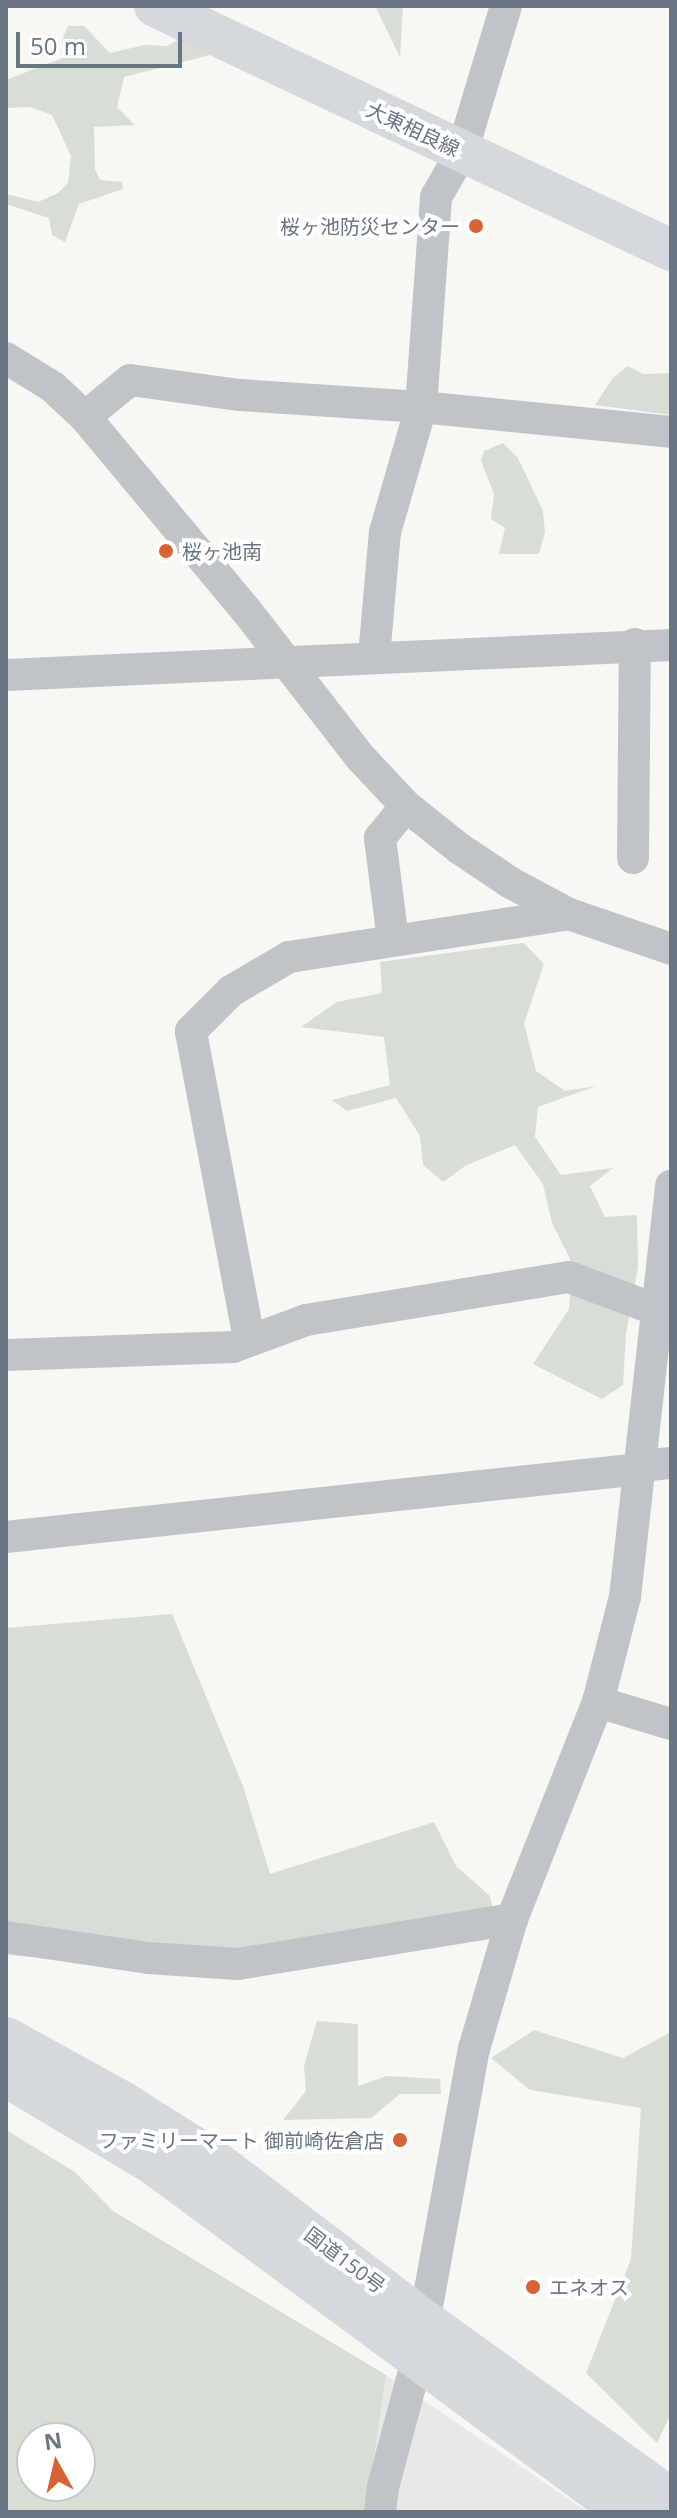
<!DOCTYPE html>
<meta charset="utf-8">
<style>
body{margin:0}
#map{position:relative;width:677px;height:2518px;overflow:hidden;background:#f7f7f4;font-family:"Open Sans","Noto Sans JP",sans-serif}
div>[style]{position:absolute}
.built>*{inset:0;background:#e7e8e7}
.green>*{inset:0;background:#d8ddd5}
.minor>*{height:32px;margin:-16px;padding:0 16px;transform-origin:16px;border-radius:16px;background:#c0c3c7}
.major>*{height:42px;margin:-21px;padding:0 21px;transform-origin:21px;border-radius:21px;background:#d5d8dc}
.highway>*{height:44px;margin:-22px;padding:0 22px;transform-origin:22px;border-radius:22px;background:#d5d8dc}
.dots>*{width:22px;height:22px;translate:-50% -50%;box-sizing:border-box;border:4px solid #fff;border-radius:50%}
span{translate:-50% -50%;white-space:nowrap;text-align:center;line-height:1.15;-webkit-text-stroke:8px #fff;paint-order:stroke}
.street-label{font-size:20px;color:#687583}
.poi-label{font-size:20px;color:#687583}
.right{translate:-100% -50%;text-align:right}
.left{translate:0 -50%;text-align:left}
.frame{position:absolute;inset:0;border:8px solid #687583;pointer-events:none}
.north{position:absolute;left:16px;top:2422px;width:80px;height:80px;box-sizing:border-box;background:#fff;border:2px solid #c3c8cd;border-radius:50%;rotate:352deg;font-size:22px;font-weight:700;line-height:32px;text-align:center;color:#687583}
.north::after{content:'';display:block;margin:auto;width:28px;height:36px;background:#d76334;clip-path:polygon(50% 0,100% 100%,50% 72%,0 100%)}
.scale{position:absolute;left:16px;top:32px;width:166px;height:36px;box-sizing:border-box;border:4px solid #687583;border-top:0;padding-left:10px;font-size:24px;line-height:28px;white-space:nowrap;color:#687583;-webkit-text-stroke:6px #fff;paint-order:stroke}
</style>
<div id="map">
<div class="built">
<div style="clip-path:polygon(386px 2375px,588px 2512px,366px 2512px)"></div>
</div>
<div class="green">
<div style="clip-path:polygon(375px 6px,403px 6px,400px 57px)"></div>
<div style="clip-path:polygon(68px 26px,84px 26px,110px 53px,145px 45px,167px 46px,180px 39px,210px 55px,124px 77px,117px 107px,135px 125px,94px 127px,95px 169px,100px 180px,122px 182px,123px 189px,79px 204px,65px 242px,52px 235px,49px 218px,6px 204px,6px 194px,38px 202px,58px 193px,68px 183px,71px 156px,52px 115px,30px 107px,6px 108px,6px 80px,65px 57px,62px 40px)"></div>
<div style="clip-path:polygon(628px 366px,643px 374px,671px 373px,671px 415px,595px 405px,613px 378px)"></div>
<div style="clip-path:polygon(503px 443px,518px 458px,543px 511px,545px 532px,539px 554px,499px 554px,505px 528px,491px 519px,494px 494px,481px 461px,484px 451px)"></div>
<div style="clip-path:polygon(524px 943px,544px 964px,524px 1023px,536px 1071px,565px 1091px,596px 1086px,538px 1107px,535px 1137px,561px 1175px,613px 1168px,590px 1186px,605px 1217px,637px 1215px,638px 1267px,626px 1334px,623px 1385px,602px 1399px,533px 1364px,569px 1309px,572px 1263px,552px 1223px,543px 1184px,515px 1145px,465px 1166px,443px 1182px,423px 1165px,420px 1136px,396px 1098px,347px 1111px,332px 1100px,390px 1085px,384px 1037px,301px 1027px,337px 1002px,382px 993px,380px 962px)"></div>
<div style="clip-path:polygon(172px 1614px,243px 1786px,270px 1874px,434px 1822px,456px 1866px,490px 1896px,494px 1915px,292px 1950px,93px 1962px,6px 1955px,6px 1628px)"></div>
<div style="clip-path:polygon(317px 2021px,358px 2024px,358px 2086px,387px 2076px,440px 2079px,441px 2094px,400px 2094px,371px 2118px,283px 2120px,306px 2091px,304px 2066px)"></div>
<div style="clip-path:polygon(534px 2030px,623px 2058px,671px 2032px,671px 2413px,657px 2443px,586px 2373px,631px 2259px,641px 2108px,530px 2090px,491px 2058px)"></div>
<div style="clip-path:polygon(evenodd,6px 2130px,75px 2172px,113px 2211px,386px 2375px,366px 2512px,6px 2512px,6px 2130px,32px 2438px,80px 2438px,80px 2486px,32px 2486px,32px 2438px)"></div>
</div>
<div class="minor">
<div style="left:6px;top:358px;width:55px;rotate:31.7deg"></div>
<div style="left:53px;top:387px;width:44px;rotate:43.2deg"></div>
<div style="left:85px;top:417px;width:251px;rotate:50.2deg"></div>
<div style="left:246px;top:610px;width:187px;rotate:52.2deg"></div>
<div style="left:361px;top:758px;width:66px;rotate:46.8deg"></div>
<div style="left:406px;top:806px;width:69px;rotate:38.5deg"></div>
<div style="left:460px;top:849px;width:61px;rotate:33.7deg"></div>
<div style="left:511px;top:883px;width:66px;rotate:28.1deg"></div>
<div style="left:569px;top:914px;width:108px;rotate:18.9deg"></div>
<div style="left:85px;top:417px;width:58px;rotate:-39.4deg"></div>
<div style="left:130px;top:380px;width:111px;rotate:7.8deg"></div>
<div style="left:240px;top:395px;width:181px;rotate:3.8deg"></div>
<div style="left:421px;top:407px;width:251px;rotate:5.7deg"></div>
<div style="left:374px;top:657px;width:125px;rotate:-85deg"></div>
<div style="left:385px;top:532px;width:130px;rotate:-73.9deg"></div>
<div style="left:421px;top:407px;width:211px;rotate:-85.9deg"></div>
<div style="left:436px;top:197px;width:52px;rotate:-60deg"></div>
<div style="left:462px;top:152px;width:152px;rotate:-73.2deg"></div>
<div style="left:6px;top:675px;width:666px;rotate:-2.58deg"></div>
<div style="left:633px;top:858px;width:214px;rotate:-89.5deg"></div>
<div style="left:393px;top:940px;width:103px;rotate:-97.3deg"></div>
<div style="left:380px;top:838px;width:41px;rotate:-50.9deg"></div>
<div style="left:249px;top:1339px;width:313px;rotate:-100.7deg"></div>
<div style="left:191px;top:1031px;width:57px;rotate:-45deg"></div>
<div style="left:231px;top:991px;width:67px;rotate:-30.4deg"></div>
<div style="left:289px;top:957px;width:283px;rotate:-8.7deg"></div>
<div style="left:6px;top:1355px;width:227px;rotate:-2deg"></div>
<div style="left:233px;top:1347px;width:78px;rotate:-20.3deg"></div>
<div style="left:306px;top:1320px;width:266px;rotate:-9.3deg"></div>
<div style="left:569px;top:1277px;width:94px;rotate:20.6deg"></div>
<div style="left:641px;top:1466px;width:30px;rotate:-6deg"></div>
<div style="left:6px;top:1537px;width:638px;rotate:-6.12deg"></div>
<div style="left:598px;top:1702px;width:76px;rotate:16.8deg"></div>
<div style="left:6px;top:1937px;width:144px;rotate:8.4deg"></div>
<div style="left:148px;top:1958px;width:90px;rotate:3.8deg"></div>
<div style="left:238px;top:1964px;width:278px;rotate:-9.3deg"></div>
<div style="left:380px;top:2512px;width:25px;rotate:-83deg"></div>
<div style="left:383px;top:2487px;width:136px;rotate:-75deg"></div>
<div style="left:418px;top:2356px;width:312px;rotate:-79.7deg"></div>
<div style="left:474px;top:2049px;width:135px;rotate:-73.7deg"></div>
<div style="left:512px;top:1919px;width:233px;rotate:-68.4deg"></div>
<div style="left:598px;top:1702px;width:108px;rotate:-75.6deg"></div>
<div style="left:625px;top:1597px;width:414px;rotate:-83.6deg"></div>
</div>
<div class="major">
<div style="left:155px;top:6px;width:571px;rotate:25.31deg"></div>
</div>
<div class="highway">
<div style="left:6px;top:2039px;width:132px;rotate:28.9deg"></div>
<div style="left:122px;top:2103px;width:103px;rotate:32.3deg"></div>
<div style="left:209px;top:2158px;width:268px;rotate:37.3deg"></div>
<div style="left:422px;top:2320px;width:307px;rotate:35.9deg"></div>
<div style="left:6px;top:2075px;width:172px;rotate:30.7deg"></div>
<div style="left:154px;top:2163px;width:588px;rotate:36.42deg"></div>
</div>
<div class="dots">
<div style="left:476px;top:226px;background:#d76334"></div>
<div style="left:166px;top:551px;background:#d76334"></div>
<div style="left:400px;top:2140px;background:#d76334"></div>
<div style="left:533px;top:2287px;background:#d76334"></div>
</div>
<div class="street-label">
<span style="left:413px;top:129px;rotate:25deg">大東相良線</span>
<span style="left:345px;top:2260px;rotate:37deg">国道150号</span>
</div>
<div class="poi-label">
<span class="right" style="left:460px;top:226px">桜ヶ池防災センター</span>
<span class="left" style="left:182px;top:551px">桜ヶ池南</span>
<span class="right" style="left:384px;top:2140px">ファミリーマート 御前崎佐倉店</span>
<span class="left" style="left:549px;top:2287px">エネオス</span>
</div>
<div class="frame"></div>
<div class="north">N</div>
<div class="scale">50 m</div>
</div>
